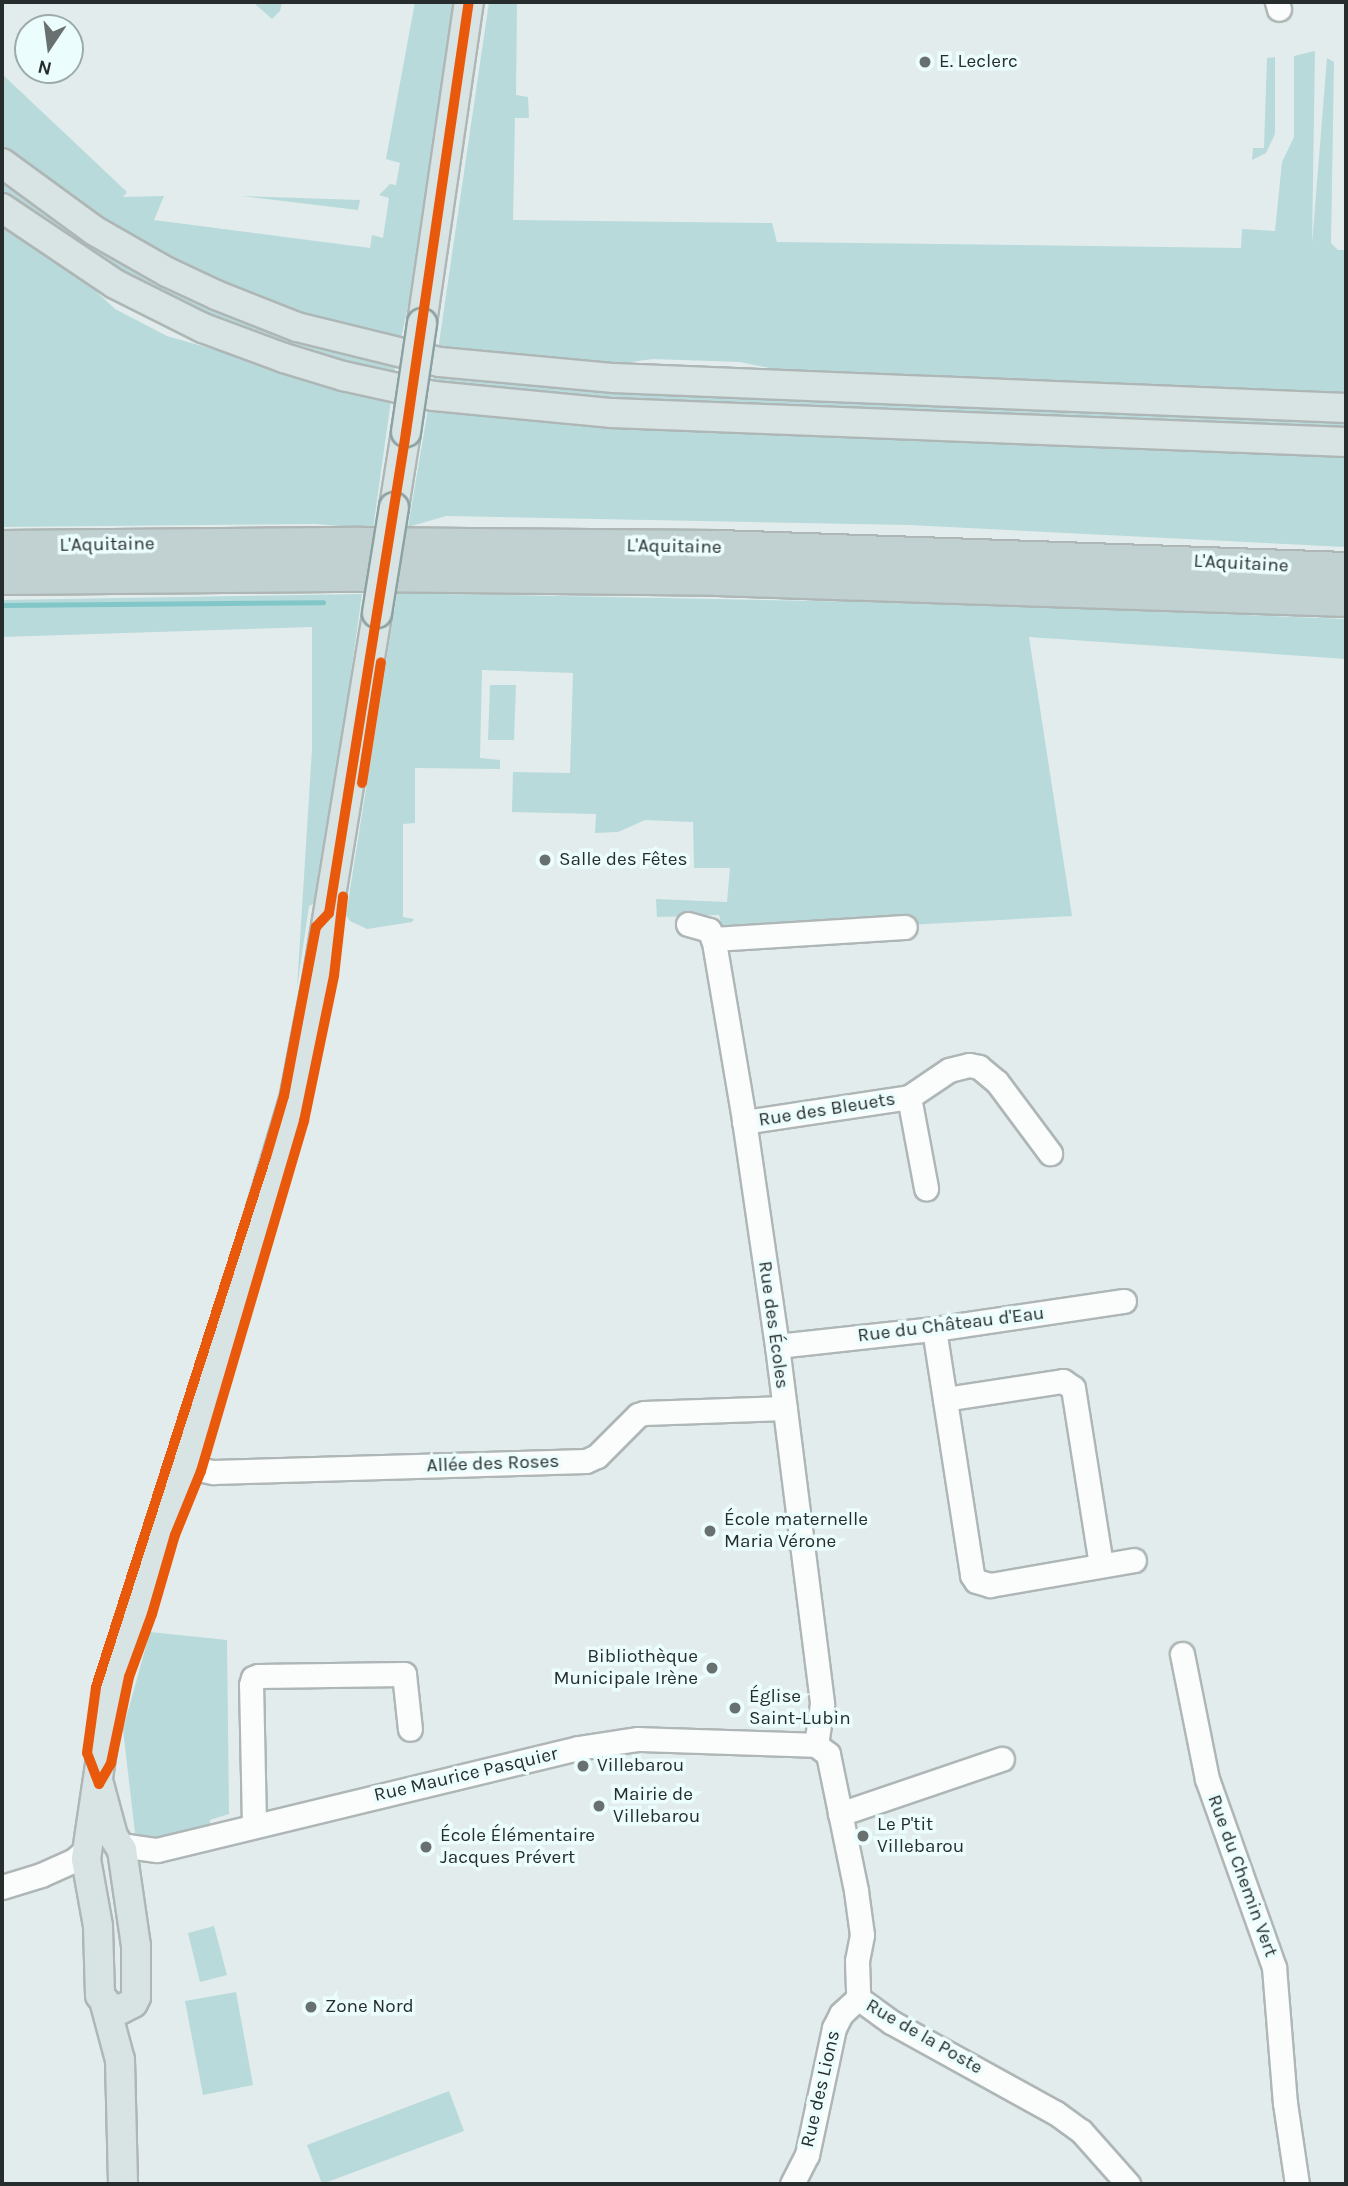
<!DOCTYPE html>
<meta charset="utf-8">
<style>
body{margin:0}
#map{position:relative;width:1348px;height:2186px;overflow:hidden;background:#e2ecec;font-family:Karla,sans-serif}
div>[style]{position:absolute}
.green>*{inset:0;background:#b8dadb}
.stream>*{height:4.5px;margin:-2.25px;padding:0 2.25px;transform-origin:2.25px;border-radius:2.25px;background:#82c7c8}
.roads{filter:drop-shadow(2px 0 #aeb6b6) drop-shadow(-2px 0 #aeb6b6) drop-shadow(0 2px #aeb6b6) drop-shadow(0 -2px #aeb6b6)}
.minor>*{height:23px;margin:-11.5px;padding:0 11.5px;transform-origin:11.5px;border-radius:11.5px;background:#fbfcfc}
.major>*{height:28px;margin:-14px;padding:0 14px;transform-origin:14px;border-radius:14px;background:#d8e3e3}
.highway>*{height:33px;margin:-16.5px;padding:0 16.5px;transform-origin:16.5px;border-radius:16.5px;background:#c1d1d1}
.bridges{filter:drop-shadow(2px 0 #8ca1a1) drop-shadow(-2px 0 #8ca1a1) drop-shadow(0 2px #8ca1a1) drop-shadow(0 -2px #8ca1a1)}
.major-bridge>*{height:28px;margin:-14px;padding:0 14px;transform-origin:14px;border-radius:14px;background:#d8e3e3}
.cycleway>*{height:10px;margin:-5px;padding:0 5px;transform-origin:5px;border-radius:5px;background:#e8590c}
.dots>*{width:19px;height:19px;translate:-50% -50%;box-sizing:border-box;border:4px solid #ecfdfd;border-radius:50%}
span{translate:-50% -50%;white-space:nowrap;text-align:center;line-height:1.15;-webkit-text-stroke:7px #ecfdfd;paint-order:stroke}
.poi-label{font-size:19px;color:#272d2d}
.left{translate:0 -50%;text-align:left}
.right{translate:-100% -50%;text-align:right}
.street-label{font-size:19px;color:#272d2d}
.frame{position:absolute;inset:0;border:4px solid #272d2d;pointer-events:none}
.north{position:absolute;left:14px;top:14px;width:70px;height:70px;box-sizing:border-box;background:#ecfdfd;border:2px solid #9daaaa;border-radius:50%;rotate:193deg;font-size:19px;font-weight:700;line-height:28px;text-align:center;color:#272d2d}
.north::after{content:'';display:block;margin:auto;width:24px;height:32px;background:#687070;clip-path:polygon(50% 0,100% 100%,50% 72%,0 100%)}
</style>
<div id="map">
<div class="green">
<div style="clip-path:polygon(253px 2px,282px 2px,280px 11px,272px 19px)"></div>
<div style="clip-path:polygon(415px 2px,456px 2px,418px 260px,400px 343px,261px 304px,152px 253px,68px 197px,2px 146px,2px 74px,127px 192px,123px 197px,164px 196px,154px 220px,370px 248px,372px 235px,383px 238px,389px 198px,379px 195px,390px 184px,396px 185px,400px 163px,386px 159px)"></div>
<div style="clip-path:polygon(489px 2px,517px 2px,516px 95px,528px 97px,529px 118px,515px 118px,513px 220px,772px 223px,777px 242px,1241px 248px,1242px 229px,1275px 231px,1282px 162px,1294px 137px,1294px 56px,1315px 51px,1312px 244px,1327px 58px,1334px 62px,1331px 243px,1338px 250px,1346px 250px,1346px 399px,818px 378px,740px 362px,653px 359px,599px 366px,438px 350px)"></div>
<div style="clip-path:polygon(1275px 57px,1275px 134px,1266px 153px,1252px 160px,1253px 148px,1264px 148px,1267px 58px)"></div>
<div style="clip-path:polygon(2px 176px,31px 200px,396px 363px,393px 379px,330px 364px,162px 300px,2px 197px)"></div>
<div style="clip-path:polygon(242px 196px,360px 200px,358px 210px)"></div>
<div style="clip-path:polygon(2px 225px,83px 279px,115px 309px,167px 336px,391px 400px,373px 529px,315px 524px,2px 527px)"></div>
<div style="clip-path:polygon(435px 371px,1346px 416px,1346px 434px,670px 406px,432px 386px)"></div>
<div style="clip-path:polygon(428px 409px,501px 417px,645px 425px,1346px 452px,1346px 547px,909px 525px,446px 516px,408px 527px)"></div>
<div style="clip-path:polygon(397px 593px,976px 604px,1346px 619px,1346px 659px,1029px 637px,1072px 916px,724px 935px,719px 915px,657px 917px,656px 899px,727px 902px,730px 868px,694px 868px,693px 822px,645px 820px,618px 832px,595px 833px,596px 814px,512px 812px,513px 772px,570px 773px,573px 673px,482px 670px,480px 758px,500px 760px,500px 769px,415px 768px,415px 823px,403px 824px,403px 917px,414px 919px,412px 922px,367px 929px,350px 921px,346px 915px)"></div>
<div style="clip-path:polygon(362px 594px,319px 901px,309px 906px,297px 988px,312px 749px,312px 627px,2px 637px,2px 600px)"></div>
<div style="clip-path:polygon(490px 685px,516px 685px,514px 740px,488px 740px)"></div>
<div style="clip-path:polygon(150px 1632px,227px 1640px,229px 1814px,210px 1820px,210px 1825px,136px 1842px,123px 1729px)"></div>
<div style="clip-path:polygon(214px 1926px,227px 1975px,200px 1982px,188px 1933px)"></div>
<div style="clip-path:polygon(236px 1992px,253px 2085px,203px 2095px,185px 2001px)"></div>
<div style="clip-path:polygon(449px 2091px,464px 2131px,322px 2184px,307px 2145px)"></div>
</div>
<div class="stream">
<div style="left:2px;top:605px;width:321px;rotate:-0.5deg"></div>
</div>
<div class="roads">
<div class="minor">
<div style="left:1277px;top:2px;width:7px;rotate:74deg"></div>
<div style="left:688px;top:924px;width:22px;rotate:16deg"></div>
<div style="left:709px;top:930px;width:13px;rotate:67deg"></div>
<div style="left:714px;top:942px;width:181px;rotate:80.4deg"></div>
<div style="left:744px;top:1120px;width:228px;rotate:81.7deg"></div>
<div style="left:777px;top:1346px;width:361px;rotate:82.8deg"></div>
<div style="left:822px;top:1704px;width:41px;rotate:98.3deg"></div>
<div style="left:713px;top:939px;width:192px;rotate:-3.6deg"></div>
<div style="left:909px;top:1097px;width:93px;rotate:79.4deg"></div>
<div style="left:744px;top:1122px;width:167px;rotate:-8.6deg"></div>
<div style="left:909px;top:1097px;width:48px;rotate:-34deg"></div>
<div style="left:949px;top:1070px;width:21px;rotate:-14deg"></div>
<div style="left:969px;top:1065px;width:10px;rotate:11deg"></div>
<div style="left:979px;top:1067px;width:23px;rotate:40deg"></div>
<div style="left:997px;top:1082px;width:89px;rotate:53.3deg"></div>
<div style="left:934px;top:1329px;width:249px;rotate:81.2deg"></div>
<div style="left:972px;top:1575px;width:7px;rotate:56deg"></div>
<div style="left:976px;top:1581px;width:15px;rotate:16deg"></div>
<div style="left:990px;top:1585px;width:146px;rotate:-9.8deg"></div>
<div style="left:777px;top:1346px;width:158px;rotate:-6.2deg"></div>
<div style="left:934px;top:1329px;width:192px;rotate:-8.4deg"></div>
<div style="left:945px;top:1399px;width:119px;rotate:-8.7deg"></div>
<div style="left:1063px;top:1381px;width:12px;rotate:35deg"></div>
<div style="left:1073px;top:1388px;width:179px;rotate:81deg"></div>
<div style="left:184px;top:1466px;width:30px;rotate:12deg"></div>
<div style="left:213px;top:1472px;width:373px;rotate:-1.7deg"></div>
<div style="left:586px;top:1461px;width:12px;rotate:-24deg"></div>
<div style="left:597px;top:1456px;width:58px;rotate:-45deg"></div>
<div style="left:638px;top:1415px;width:6px;rotate:-18deg"></div>
<div style="left:644px;top:1413px;width:141px;rotate:-2deg"></div>
<div style="left:1182px;top:1654px;width:127px;rotate:78.7deg"></div>
<div style="left:1207px;top:1779px;width:200px;rotate:70.4deg"></div>
<div style="left:1274px;top:1967px;width:136px;rotate:85.4deg"></div>
<div style="left:1285px;top:2103px;width:82px;rotate:81.6deg"></div>
<div style="left:816px;top:1745px;width:15px;rotate:37deg"></div>
<div style="left:828px;top:1754px;width:140px;rotate:78.4deg"></div>
<div style="left:856px;top:1891px;width:44px;rotate:82.2deg"></div>
<div style="left:862px;top:1935px;width:26px;rotate:101deg"></div>
<div style="left:857px;top:1961px;width:37px;rotate:88deg"></div>
<div style="left:840px;top:1814px;width:171px;rotate:-18.8deg"></div>
<div style="left:254px;top:1825px;width:140px;rotate:-91.2deg"></div>
<div style="left:251px;top:1685px;width:7px;rotate:-74deg"></div>
<div style="left:253px;top:1678px;width:5px;rotate:-22deg"></div>
<div style="left:258px;top:1676px;width:146px;rotate:-0.8deg"></div>
<div style="left:404px;top:1674px;width:55px;rotate:83.8deg"></div>
<div style="left:120px;top:1845px;width:37px;rotate:8deg"></div>
<div style="left:157px;top:1850px;width:433px;rotate:-13.6deg"></div>
<div style="left:578px;top:1748px;width:61px;rotate:-8.5deg"></div>
<div style="left:638px;top:1739px;width:178px;rotate:1.9deg"></div>
<div style="left:2px;top:1887px;width:41px;rotate:-17.1deg"></div>
<div style="left:41px;top:1875px;width:35px;rotate:-24deg"></div>
<div style="left:73px;top:1861px;width:17px;rotate:-40deg"></div>
<div style="left:858px;top:1998px;width:41px;rotate:36deg"></div>
<div style="left:891px;top:2022px;width:188px;rotate:28.9deg"></div>
<div style="left:1056px;top:2113px;width:31px;rotate:36deg"></div>
<div style="left:1081px;top:2131px;width:71px;rotate:48.4deg"></div>
<div style="left:792px;top:2184px;width:33px;rotate:-63deg"></div>
<div style="left:807px;top:2155px;width:130px;rotate:-78deg"></div>
<div style="left:834px;top:2028px;width:16px;rotate:-63deg"></div>
<div style="left:841px;top:2014px;width:23px;rotate:-43deg"></div>
</div>
<div class="major">
<div style="left:2px;top:163px;width:115px;rotate:36.2deg"></div>
<div style="left:95px;top:231px;width:83px;rotate:29.7deg"></div>
<div style="left:167px;top:272px;width:54px;rotate:25.1deg"></div>
<div style="left:216px;top:295px;width:87px;rotate:21.6deg"></div>
<div style="left:297px;top:327px;width:147px;rotate:13.8deg"></div>
<div style="left:440px;top:362px;width:175px;rotate:5.3deg"></div>
<div style="left:614px;top:378px;width:733px;rotate:2.35deg"></div>
<div style="left:2px;top:208px;width:136px;rotate:33.9deg"></div>
<div style="left:115px;top:284px;width:98px;rotate:26.6deg"></div>
<div style="left:203px;top:328px;width:86px;rotate:20.3deg"></div>
<div style="left:284px;top:358px;width:62px;rotate:17deg"></div>
<div style="left:343px;top:376px;width:93px;rotate:12.4deg"></div>
<div style="left:434px;top:396px;width:179px;rotate:5.5deg"></div>
<div style="left:612px;top:413px;width:735px;rotate:2.26deg"></div>
<div style="left:422px;top:323px;width:324px;rotate:-81.7deg"></div>
<div style="left:394px;top:507px;width:76px;rotate:-80.9deg"></div>
<div style="left:99px;top:1784px;width:54px;rotate:74.9deg"></div>
<div style="left:113px;top:1836px;width:17px;rotate:57deg"></div>
<div style="left:122px;top:1850px;width:97px;rotate:81.7deg"></div>
<div style="left:136px;top:1946px;width:51px;rotate:90deg"></div>
<div style="left:136px;top:1997px;width:7px;rotate:117deg"></div>
<div style="left:133px;top:2003px;width:13px;rotate:153deg"></div>
<div style="left:121px;top:2009px;width:11px;rotate:-175deg"></div>
<div style="left:110px;top:2008px;width:16px;rotate:-128deg"></div>
<div style="left:100px;top:1995px;width:69px;rotate:-91.7deg"></div>
<div style="left:98px;top:1926px;width:68px;rotate:-100.2deg"></div>
<div style="left:86px;top:1859px;width:157px;rotate:-81.6deg"></div>
<div style="left:109px;top:1704px;width:47px;rotate:-76.6deg"></div>
<div style="left:120px;top:1658px;width:202px;rotate:-71.6deg"></div>
<div style="left:184px;top:1466px;width:387px;rotate:-73.3deg"></div>
<div style="left:295px;top:1095px;width:122px;rotate:-79.1deg"></div>
<div style="left:318px;top:975px;width:367px;rotate:-80.7deg"></div>
<div style="left:105px;top:2004px;width:58px;rotate:75deg"></div>
<div style="left:120px;top:2060px;width:124px;rotate:88.6deg"></div>
</div>
<div class="highway">
<div style="left:2px;top:547px;width:359px;rotate:-0.5deg"></div>
<div style="left:361px;top:544px;width:357px;rotate:0.5deg"></div>
<div style="left:718px;top:547px;width:628px;rotate:2.01deg"></div>
<div style="left:2px;top:577px;width:359px;rotate:-0.5deg"></div>
<div style="left:361px;top:574px;width:356px;rotate:0.6deg"></div>
<div style="left:717px;top:578px;width:629px;rotate:1.91deg"></div>
</div>
</div>
<div class="bridges">
<div class="major-bridge">
<div style="left:406px;top:432px;width:110px;rotate:-81.6deg"></div>
<div style="left:377px;top:613px;width:107px;rotate:-80.9deg"></div>
</div>
</div>
<div class="cycleway">
<div style="left:362px;top:783px;width:122px;rotate:-81.1deg"></div>
<div style="left:99px;top:1784px;width:33px;rotate:-111deg"></div>
<div style="left:87px;top:1753px;width:67px;rotate:-82.2deg"></div>
<div style="left:96px;top:1687px;width:557px;rotate:-72.22deg"></div>
<div style="left:266px;top:1157px;width:64px;rotate:-73.6deg"></div>
<div style="left:284px;top:1096px;width:172px;rotate:-79.3deg"></div>
<div style="left:316px;top:927px;width:19px;rotate:-47deg"></div>
<div style="left:329px;top:913px;width:487px;rotate:-80.9deg"></div>
<div style="left:406px;top:432px;width:435px;rotate:-81.7deg"></div>
<div style="left:99px;top:1784px;width:24px;rotate:-60deg"></div>
<div style="left:111px;top:1763px;width:88px;rotate:-78.2deg"></div>
<div style="left:129px;top:1677px;width:67px;rotate:-69.9deg"></div>
<div style="left:152px;top:1614px;width:82px;rotate:-73.8deg"></div>
<div style="left:175px;top:1535px;width:69px;rotate:-67.9deg"></div>
<div style="left:201px;top:1471px;width:365px;rotate:-73.6deg"></div>
<div style="left:304px;top:1121px;width:148px;rotate:-78.3deg"></div>
<div style="left:334px;top:976px;width:80px;rotate:-83.5deg"></div>
</div>
<div class="dots">
<div style="left:925px;top:62px;background:#687070"></div>
<div style="left:545px;top:860px;background:#687070"></div>
<div style="left:710px;top:1531px;background:#687070"></div>
<div style="left:712px;top:1668px;background:#687070"></div>
<div style="left:735px;top:1708px;background:#687070"></div>
<div style="left:583px;top:1766px;background:#687070"></div>
<div style="left:599px;top:1806px;background:#687070"></div>
<div style="left:863px;top:1836px;background:#687070"></div>
<div style="left:426px;top:1847px;background:#687070"></div>
<div style="left:311px;top:2007px;background:#687070"></div>
</div>
<div class="poi-label">
<span class="left" style="left:939px;top:62px">E. Leclerc</span>
<span class="left" style="left:559px;top:860px">Salle des Fêtes</span>
<span class="left" style="left:724px;top:1531px">École maternelle<br>Maria Vérone</span>
<span class="right" style="left:698px;top:1668px">Bibliothèque<br>Municipale Irène</span>
<span class="left" style="left:749px;top:1708px">Église<br>Saint-Lubin</span>
<span class="left" style="left:597px;top:1766px">Villebarou</span>
<span class="left" style="left:613px;top:1806px">Mairie de<br>Villebarou</span>
<span class="left" style="left:877px;top:1836px">Le P'tit<br>Villebarou</span>
<span class="left" style="left:440px;top:1847px">École Élémentaire<br>Jacques Prévert</span>
<span class="left" style="left:325px;top:2007px">Zone Nord</span>
</div>
<div class="street-label">
<span style="left:107px;top:545px;rotate:-1deg">L'Aquitaine</span>
<span style="left:674px;top:547px;rotate:1deg">L'Aquitaine</span>
<span style="left:1241px;top:564px;rotate:3deg">L'Aquitaine</span>
<span style="left:827px;top:1110px;rotate:-9deg">Rue des Bleuets</span>
<span style="left:773px;top:1325px;rotate:82deg">Rue des Écoles</span>
<span style="left:951px;top:1325px;rotate:-7deg">Rue du Château d'Eau</span>
<span style="left:493px;top:1464px;rotate:-2deg">Allée des Roses</span>
<span style="left:466px;top:1775px;rotate:-13deg">Rue Maurice Pasquier</span>
<span style="left:1242px;top:1876px;rotate:70deg">Rue du Chemin Vert</span>
<span style="left:924px;top:2037px;rotate:30deg">Rue de la Poste</span>
<span style="left:821px;top:2089px;rotate:-77deg">Rue des Lions</span>
</div>
<div class="frame"></div>
<div class="north">N</div>
</div>
